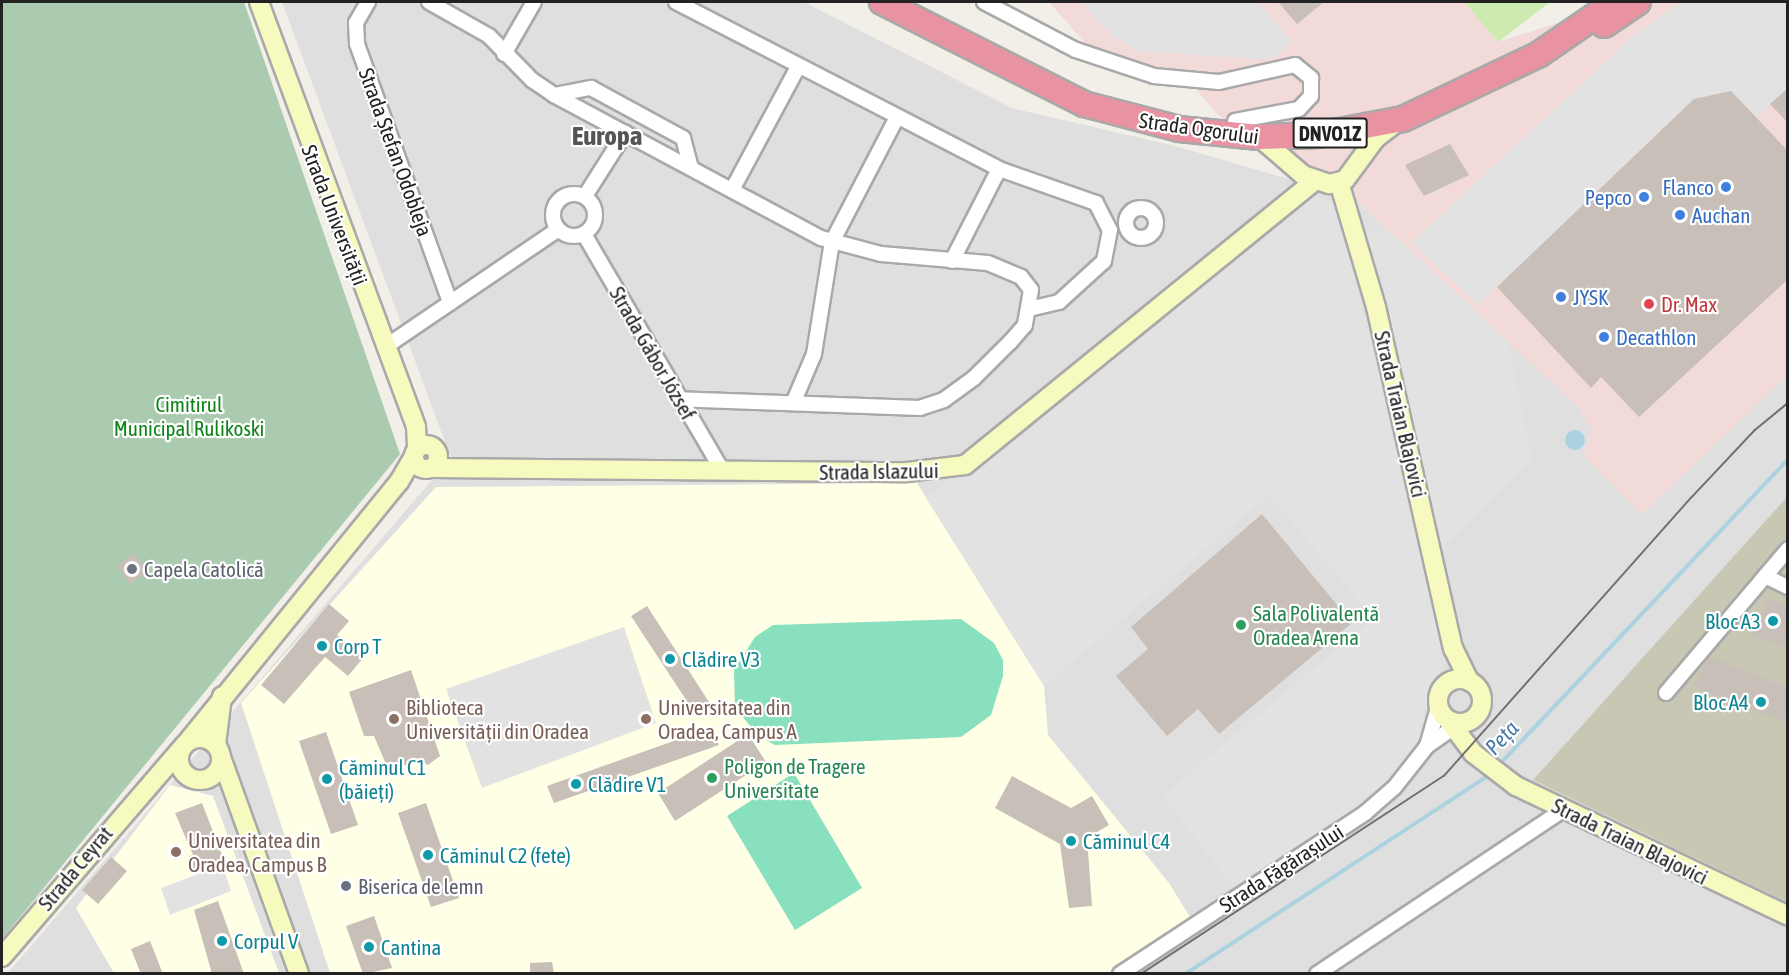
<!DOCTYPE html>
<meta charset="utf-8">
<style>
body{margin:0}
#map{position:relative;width:1789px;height:975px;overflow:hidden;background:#f2efe9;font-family:"Asap Condensed",sans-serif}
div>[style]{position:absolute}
.residential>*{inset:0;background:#e0dfdf}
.commercial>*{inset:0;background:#f2dad9}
.education>*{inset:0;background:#ffffe5}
.construction>*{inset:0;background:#c7c7b4}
.grass>*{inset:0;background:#cdebb0}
.cemetery>*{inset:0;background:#aacbaf}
.pitch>*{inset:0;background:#88e0be}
.parking>*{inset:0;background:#e2e2e2}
.water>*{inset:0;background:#aad3df}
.round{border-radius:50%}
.stream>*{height:4px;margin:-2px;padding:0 2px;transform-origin:2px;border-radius:2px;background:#aad3df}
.building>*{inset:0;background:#c7bfb8}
.roads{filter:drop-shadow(2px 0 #a9a9a9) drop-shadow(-2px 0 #a9a9a9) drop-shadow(0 2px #a9a9a9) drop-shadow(0 -2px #a9a9a9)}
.street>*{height:14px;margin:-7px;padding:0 7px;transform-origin:7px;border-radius:7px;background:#fff}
.street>.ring{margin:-7px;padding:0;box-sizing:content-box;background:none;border:14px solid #fff;border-radius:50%}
.secondary>*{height:18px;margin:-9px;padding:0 9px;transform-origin:9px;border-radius:9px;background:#f7fabf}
.secondary>.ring{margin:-9px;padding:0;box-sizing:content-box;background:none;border:18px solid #f7fabf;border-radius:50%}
.highway>*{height:24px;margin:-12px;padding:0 12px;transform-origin:12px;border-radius:12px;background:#e892a2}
.tram>*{height:1.5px;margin:-0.75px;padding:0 0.75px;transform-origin:0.75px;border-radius:0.75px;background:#707070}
.dots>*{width:16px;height:16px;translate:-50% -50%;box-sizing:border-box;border:3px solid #fff;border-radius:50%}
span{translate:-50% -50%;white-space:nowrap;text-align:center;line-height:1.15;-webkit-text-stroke:4.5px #fff;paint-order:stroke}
.shield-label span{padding:2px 4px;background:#fff;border:2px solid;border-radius:4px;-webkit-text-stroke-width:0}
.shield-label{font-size:20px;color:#222;font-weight:700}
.street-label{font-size:21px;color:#222}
.shop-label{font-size:21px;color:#366cbe}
.right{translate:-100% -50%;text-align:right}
.left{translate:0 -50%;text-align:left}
.health-label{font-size:21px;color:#be3a42}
.park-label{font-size:21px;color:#0c8416}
.worship-label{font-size:21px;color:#5b616d}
.leisure-label{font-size:21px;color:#27864d}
.culture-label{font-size:21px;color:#0d838f}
.education-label{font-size:21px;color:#785e54}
.water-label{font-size:22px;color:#4a7aab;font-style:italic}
.district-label{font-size:27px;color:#555;font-weight:700}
.frame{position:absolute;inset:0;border:3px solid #222;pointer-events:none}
</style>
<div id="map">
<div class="residential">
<div style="clip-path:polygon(282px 2px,804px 2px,1012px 108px,1175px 146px,1354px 198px,1580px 409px,1642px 515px,1787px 375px,1787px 973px,7px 974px,451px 458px)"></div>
</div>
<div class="commercial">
<div style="clip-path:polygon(1049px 2px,1464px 2px,1498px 42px,1623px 2px,1787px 2px,1787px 375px,1642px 515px,1584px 456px,1591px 429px,1580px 409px,1354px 198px,1297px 184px,1213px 110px,1185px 75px,1099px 59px)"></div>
</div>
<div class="education">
<div style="clip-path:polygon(917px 483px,1044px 686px,1048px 735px,1169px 883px,1193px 922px,1113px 973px,330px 973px,241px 703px,436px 487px)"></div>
<div style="clip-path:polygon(170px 785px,213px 796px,279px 973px,114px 973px,76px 908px)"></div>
</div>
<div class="construction">
<div style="clip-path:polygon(1787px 497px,1787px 902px,1533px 780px)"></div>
</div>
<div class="grass">
<div style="clip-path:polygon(1464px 2px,1550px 2px,1498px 42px)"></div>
</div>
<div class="cemetery">
<div style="clip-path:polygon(2px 2px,244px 2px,400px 454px,2px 939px)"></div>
</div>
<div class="pitch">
<div style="clip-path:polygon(961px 619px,994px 643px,1003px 660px,1003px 676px,991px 715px,961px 737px,775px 745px,759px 736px,735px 708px,734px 670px,755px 637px,773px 625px)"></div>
<div style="clip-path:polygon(794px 773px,862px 888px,795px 930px,727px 816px)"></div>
</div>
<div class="parking">
<div style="clip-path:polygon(1081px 2px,1258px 2px,1293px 42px,1271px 60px,1139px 51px,1113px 36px)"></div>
<div style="clip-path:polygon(1681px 2px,1787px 2px,1787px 88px,1757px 117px,1731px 92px,1694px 99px,1478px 305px,1412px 242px,1630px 39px)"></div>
<div style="clip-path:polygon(1309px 195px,1336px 202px,1443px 634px,1445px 662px,1424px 713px,1429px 726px,1388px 784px,1358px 811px,1237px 891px,1162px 796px,1374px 618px,1269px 495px,1044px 686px,926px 498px)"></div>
<div style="clip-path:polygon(1360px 231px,1390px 232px,1508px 341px,1532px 459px,1435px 556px)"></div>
<div style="clip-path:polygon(624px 627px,656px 723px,482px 788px,446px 689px)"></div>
<div style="clip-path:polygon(222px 865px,231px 891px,170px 915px,161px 888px)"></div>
</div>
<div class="water">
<div class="round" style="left:1565px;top:430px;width:20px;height:20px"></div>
</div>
<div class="stream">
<div style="left:1498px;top:766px;width:422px;rotate:-46.6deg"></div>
<div style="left:1185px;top:974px;width:366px;rotate:-33.2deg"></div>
</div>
<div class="building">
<div style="clip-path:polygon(1278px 2px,1324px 2px,1297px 24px)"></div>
<div style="clip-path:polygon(1788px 88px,1788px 123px,1770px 104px)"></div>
<div style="clip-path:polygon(1731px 91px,1788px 151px,1788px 279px,1639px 417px,1601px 377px,1591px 388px,1497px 287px,1694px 99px)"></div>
<div style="clip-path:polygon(1450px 144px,1469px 175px,1424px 196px,1405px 165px)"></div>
<div style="clip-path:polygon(1262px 514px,1352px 623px,1219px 734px,1198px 709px,1167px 736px,1116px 676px,1148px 649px,1131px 627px)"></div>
<div style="clip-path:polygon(134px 553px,148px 572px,130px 585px,117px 565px)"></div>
<div style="clip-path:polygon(1768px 599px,1788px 607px,1788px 648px,1752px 635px)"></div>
<div style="clip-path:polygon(329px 604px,349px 621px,337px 635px,364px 657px,348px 676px,325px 657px,284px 704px,261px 685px)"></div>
<div style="clip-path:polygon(647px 606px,709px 702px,694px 712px,631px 616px)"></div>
<div style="clip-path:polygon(1709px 657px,1788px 688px,1785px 722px,1693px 687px)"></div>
<div style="clip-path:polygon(411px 670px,440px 756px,428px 765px,420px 760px,397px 768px,386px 764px,374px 736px,364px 736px,349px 692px)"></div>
<div style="clip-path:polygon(713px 727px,719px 745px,554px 803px,547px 786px)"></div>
<div style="clip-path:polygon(326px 732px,358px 825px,331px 834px,299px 741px)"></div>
<div style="clip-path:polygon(748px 734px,766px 762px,675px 821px,658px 793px)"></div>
<div style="clip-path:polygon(1012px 776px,1071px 808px,1092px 796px,1109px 825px,1087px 838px,1092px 906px,1069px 908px,1060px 844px,995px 808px)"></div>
<div style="clip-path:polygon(202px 803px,224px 860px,195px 872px,189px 856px,193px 855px,175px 813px)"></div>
<div style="clip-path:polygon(426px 803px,459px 898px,431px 907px,398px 813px)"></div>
<div style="clip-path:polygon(111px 857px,127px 871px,98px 904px,82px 890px)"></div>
<div style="clip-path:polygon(218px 901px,244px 974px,212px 974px,194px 910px)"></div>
<div style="clip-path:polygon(374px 916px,392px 968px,363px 974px,346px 926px)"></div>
<div style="clip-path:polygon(150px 941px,163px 974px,141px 974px,131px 949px)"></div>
<div style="clip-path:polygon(552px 962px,554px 974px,530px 974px,530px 963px)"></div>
</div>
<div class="roads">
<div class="street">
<div style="left:368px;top:2px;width:24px;rotate:120deg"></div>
<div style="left:356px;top:23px;width:21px;rotate:87deg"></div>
<div style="left:357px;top:44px;width:275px;rotate:70.2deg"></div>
<div style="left:429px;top:2px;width:69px;rotate:29.5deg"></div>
<div style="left:489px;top:36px;width:62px;rotate:45.7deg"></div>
<div style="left:532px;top:80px;width:27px;rotate:34deg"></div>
<div style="left:554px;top:95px;width:303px;rotate:28.2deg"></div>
<div style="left:821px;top:238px;width:62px;rotate:14.9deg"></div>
<div style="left:881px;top:254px;width:107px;rotate:4.8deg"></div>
<div style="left:988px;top:263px;width:36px;rotate:23deg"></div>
<div style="left:1021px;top:277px;width:16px;rotate:52deg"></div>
<div style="left:1031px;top:290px;width:36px;rotate:100deg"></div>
<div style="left:1025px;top:325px;width:23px;rotate:131deg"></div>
<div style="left:1010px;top:342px;width:51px;rotate:135deg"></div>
<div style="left:974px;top:378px;width:37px;rotate:144deg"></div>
<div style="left:944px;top:400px;width:25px;rotate:162deg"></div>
<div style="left:920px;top:408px;width:240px;rotate:-177.9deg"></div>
<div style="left:676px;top:2px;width:364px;rotate:27.3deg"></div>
<div style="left:999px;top:169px;width:103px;rotate:19.3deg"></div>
<div style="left:1096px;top:203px;width:30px;rotate:63deg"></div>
<div style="left:1110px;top:230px;width:32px;rotate:101deg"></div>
<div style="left:1104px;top:261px;width:61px;rotate:137.7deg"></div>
<div style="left:1059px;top:302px;width:31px;rotate:167deg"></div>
<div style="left:984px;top:2px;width:104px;rotate:27.6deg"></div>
<div style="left:1076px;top:50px;width:82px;rotate:18.4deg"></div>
<div style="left:1154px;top:76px;width:65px;rotate:5.3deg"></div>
<div style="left:1219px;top:82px;width:78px;rotate:-12.6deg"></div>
<div style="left:1295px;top:65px;width:21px;rotate:39deg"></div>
<div style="left:1311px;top:78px;width:18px;rotate:90deg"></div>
<div style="left:1311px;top:96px;width:18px;rotate:133deg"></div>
<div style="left:1299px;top:109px;width:65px;rotate:169.4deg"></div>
<div style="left:504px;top:54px;width:60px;rotate:-60deg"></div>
<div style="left:554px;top:95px;width:38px;rotate:-11deg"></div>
<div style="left:591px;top:88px;width:105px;rotate:28.5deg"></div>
<div style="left:683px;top:138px;width:31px;rotate:75deg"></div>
<div style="left:732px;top:190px;width:140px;rotate:-61.8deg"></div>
<div class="ring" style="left:553px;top:194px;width:28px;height:28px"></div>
<div style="left:585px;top:196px;width:75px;rotate:-57.6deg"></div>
<div class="ring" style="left:1126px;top:208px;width:16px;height:16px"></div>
<div style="left:584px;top:234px;width:276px;rotate:59.7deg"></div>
<div style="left:952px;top:261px;width:103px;rotate:-62.9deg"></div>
<div style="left:385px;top:347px;width:208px;rotate:-34.2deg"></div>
<div style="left:794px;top:401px;width:51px;rotate:-66.9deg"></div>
<div style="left:814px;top:354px;width:113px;rotate:-80.9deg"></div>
<div style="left:832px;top:242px;width:139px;rotate:-62.5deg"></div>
<div style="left:1765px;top:576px;width:25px;rotate:26deg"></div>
<div style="left:1666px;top:693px;width:189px;rotate:-49.7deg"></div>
<div style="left:1427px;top:746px;width:40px;rotate:-74deg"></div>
<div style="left:1120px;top:974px;width:293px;rotate:-33.3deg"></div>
<div style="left:1365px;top:813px;width:38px;rotate:-41deg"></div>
<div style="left:1394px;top:788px;width:53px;rotate:-51.8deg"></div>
<div style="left:1427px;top:746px;width:38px;rotate:-35deg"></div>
<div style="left:1317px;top:974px;width:296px;rotate:-33.7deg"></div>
</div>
<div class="secondary">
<div style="left:259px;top:2px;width:453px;rotate:69.7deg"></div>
<div style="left:416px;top:427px;width:22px;rotate:87deg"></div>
<div style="left:1259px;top:137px;width:58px;rotate:40.8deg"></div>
<div style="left:1303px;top:175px;width:28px;rotate:19deg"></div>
<div style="left:1329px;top:184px;width:16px;rotate:-14deg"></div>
<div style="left:1345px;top:180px;width:52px;rotate:-53.6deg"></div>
<div style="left:1376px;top:138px;width:26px;rotate:-37deg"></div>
<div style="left:1339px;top:182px;width:130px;rotate:73.5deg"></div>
<div style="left:1376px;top:307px;width:350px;rotate:77.3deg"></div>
<div style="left:1453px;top:648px;width:37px;rotate:64deg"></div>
<div class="ring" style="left:414px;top:445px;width:6px;height:6px"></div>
<div style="left:433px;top:468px;width:474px;rotate:0.5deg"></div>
<div style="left:907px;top:472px;width:58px;rotate:-6.9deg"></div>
<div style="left:965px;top:465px;width:450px;rotate:-39.1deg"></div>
<div class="ring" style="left:1438px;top:679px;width:26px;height:26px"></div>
<div style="left:1449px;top:721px;width:40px;rotate:53deg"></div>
<div style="left:1473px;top:753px;width:54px;rotate:37.5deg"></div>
<div style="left:1516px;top:786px;width:301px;rotate:25.5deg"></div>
<div class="ring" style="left:179px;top:738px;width:24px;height:24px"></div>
<div style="left:189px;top:740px;width:333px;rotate:-50.9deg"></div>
<div style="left:399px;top:482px;width:30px;rotate:-60deg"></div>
<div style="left:216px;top:745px;width:49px;rotate:-83deg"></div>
<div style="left:221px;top:757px;width:231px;rotate:70.2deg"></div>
<div style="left:2px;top:957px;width:274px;rotate:-49.3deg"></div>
</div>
<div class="highway">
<div style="left:882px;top:2px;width:226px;rotate:26.8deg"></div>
<div style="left:1084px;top:104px;width:98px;rotate:14.7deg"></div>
<div style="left:1179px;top:129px;width:80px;rotate:5.7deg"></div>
<div style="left:1259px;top:137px;width:59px;rotate:-1.9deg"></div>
<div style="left:1318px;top:135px;width:86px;rotate:-10.7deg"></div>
<div style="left:1403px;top:119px;width:149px;rotate:-25.4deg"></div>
<div style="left:1538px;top:55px;width:93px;rotate:-34.5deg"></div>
<div style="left:1604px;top:25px;width:41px;rotate:-34.1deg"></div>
</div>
</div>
<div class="tram">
<div style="left:1141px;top:974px;width:362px;rotate:-33.2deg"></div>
<div style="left:1444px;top:776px;width:373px;rotate:-48.4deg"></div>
<div style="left:1692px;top:497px;width:92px;rotate:-46.8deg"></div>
<div style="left:1755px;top:430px;width:43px;rotate:-39.3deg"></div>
</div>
<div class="dots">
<div style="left:1726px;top:187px;background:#3f7fe0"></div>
<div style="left:1644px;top:197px;background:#3f7fe0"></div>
<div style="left:1680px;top:215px;background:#3f7fe0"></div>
<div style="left:1561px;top:297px;background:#3f7fe0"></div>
<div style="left:1649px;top:304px;background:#e0444e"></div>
<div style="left:1604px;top:337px;background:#3f7fe0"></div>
<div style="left:132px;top:569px;background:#6b7280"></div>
<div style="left:1773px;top:621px;background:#0f9aa8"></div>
<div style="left:1241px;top:625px;background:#2e9e5b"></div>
<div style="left:322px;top:646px;background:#0f9aa8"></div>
<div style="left:670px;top:659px;background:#0f9aa8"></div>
<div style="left:1761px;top:702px;background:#0f9aa8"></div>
<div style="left:394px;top:719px;background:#8d6e63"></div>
<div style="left:646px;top:719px;background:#8d6e63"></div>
<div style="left:712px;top:778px;background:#2e9e5b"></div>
<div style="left:327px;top:779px;background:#0f9aa8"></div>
<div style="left:576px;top:784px;background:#0f9aa8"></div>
<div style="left:1071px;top:841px;background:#0f9aa8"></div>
<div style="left:176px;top:852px;background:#8d6e63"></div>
<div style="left:428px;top:855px;background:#0f9aa8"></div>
<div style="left:346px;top:886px;background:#6b7280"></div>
<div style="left:222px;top:941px;background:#0f9aa8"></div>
<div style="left:369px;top:947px;background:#0f9aa8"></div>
</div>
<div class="shield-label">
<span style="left:1330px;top:133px">DNVO1Z</span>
</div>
<div class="street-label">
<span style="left:1199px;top:128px;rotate:8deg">Strada Ogorului</span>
<span style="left:396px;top:152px;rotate:70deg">Strada Ștefan Odobleja</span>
<span style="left:335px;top:215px;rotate:69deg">Strada Universității</span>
<span style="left:653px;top:353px;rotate:60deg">Strada Gábor József</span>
<span style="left:1401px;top:414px;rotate:77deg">Strada Traian Blajovici</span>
<span style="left:879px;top:471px;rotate:-1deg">Strada Islazului</span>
<span style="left:1630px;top:841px;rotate:26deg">Strada Traian Blajovici</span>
<span style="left:75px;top:868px;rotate:-50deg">Strada Ceyrat</span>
<span style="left:1281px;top:868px;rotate:-33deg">Strada Făgărașului</span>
</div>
<div class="shop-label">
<span class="right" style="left:1714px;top:187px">Flanco</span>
<span class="right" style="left:1632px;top:197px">Pepco</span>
<span class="left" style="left:1692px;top:215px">Auchan</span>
<span class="left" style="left:1573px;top:297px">JYSK</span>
<span class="left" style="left:1616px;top:337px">Decathlon</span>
</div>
<div class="health-label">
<span class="left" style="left:1661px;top:304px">Dr. Max</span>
</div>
<div class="park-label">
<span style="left:189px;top:416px">Cimitirul<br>Municipal Rulikoski</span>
</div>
<div class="worship-label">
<span class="left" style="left:144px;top:569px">Capela Catolică</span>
<span class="left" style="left:358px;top:886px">Biserica de lemn</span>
</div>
<div class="leisure-label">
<span class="left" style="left:1253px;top:625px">Sala Polivalentă<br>Oradea Arena</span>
<span class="left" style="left:724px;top:778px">Poligon de Tragere<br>Universitate</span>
</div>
<div class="culture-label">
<span class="right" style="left:1761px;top:621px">Bloc A3</span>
<span class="left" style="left:334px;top:646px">Corp T</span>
<span class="left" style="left:682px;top:659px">Clădire V3</span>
<span class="right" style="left:1749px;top:702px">Bloc A4</span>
<span class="left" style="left:339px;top:779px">Căminul C1<br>(băieți)</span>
<span class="left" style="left:588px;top:784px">Clădire V1</span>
<span class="left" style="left:1083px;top:841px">Căminul C4</span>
<span class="left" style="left:440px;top:855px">Căminul C2 (fete)</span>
<span class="left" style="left:234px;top:941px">Corpul V</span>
<span class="left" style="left:381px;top:947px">Cantina</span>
</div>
<div class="education-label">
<span class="left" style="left:406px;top:719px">Biblioteca<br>Universității din Oradea</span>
<span class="left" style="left:658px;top:719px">Universitatea din<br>Oradea, Campus A</span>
<span class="left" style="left:188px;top:852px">Universitatea din<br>Oradea, Campus B</span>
</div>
<div class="water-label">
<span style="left:1502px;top:738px;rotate:-47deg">Peța</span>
</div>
<div class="district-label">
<span style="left:607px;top:136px">Europa</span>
</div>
<div class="frame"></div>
</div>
